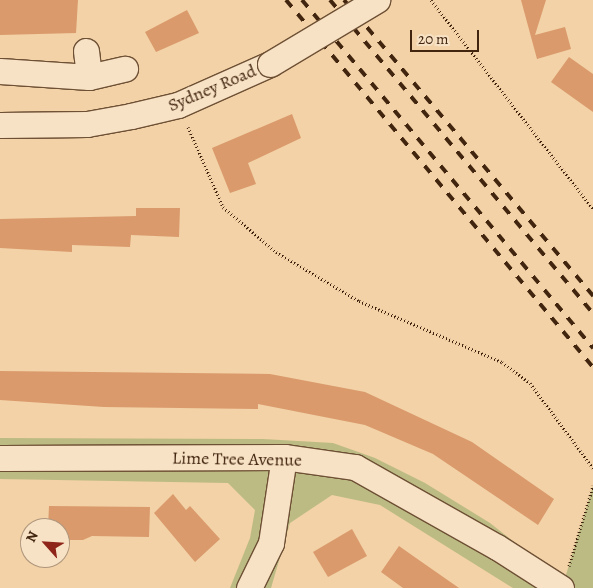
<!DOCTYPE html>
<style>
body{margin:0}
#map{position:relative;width:593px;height:588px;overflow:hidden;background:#f2d2a6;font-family:Alegreya,serif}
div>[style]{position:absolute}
.green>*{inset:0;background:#bdbb84}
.building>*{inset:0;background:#da9a6c}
.path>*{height:3px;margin-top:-1.5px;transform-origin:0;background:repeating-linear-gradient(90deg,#42250f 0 1px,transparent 0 3.5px)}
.roads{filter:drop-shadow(1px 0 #6e5035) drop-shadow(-1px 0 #6e5035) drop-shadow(0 1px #6e5035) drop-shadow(0 -1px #6e5035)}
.minor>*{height:25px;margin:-12.5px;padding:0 12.5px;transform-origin:12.5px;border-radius:12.5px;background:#f7e2c5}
.rail>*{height:4px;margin-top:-2px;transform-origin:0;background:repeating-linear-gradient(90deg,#42250f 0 9px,transparent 0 18px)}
.bridges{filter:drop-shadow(1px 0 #6e5035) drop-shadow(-1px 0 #6e5035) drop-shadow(0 1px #6e5035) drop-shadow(0 -1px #6e5035)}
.minor-bridge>*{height:25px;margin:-12.5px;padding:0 12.5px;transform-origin:12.5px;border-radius:12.5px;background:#f7e2c5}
span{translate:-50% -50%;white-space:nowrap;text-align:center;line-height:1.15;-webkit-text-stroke:4.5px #f7e2c5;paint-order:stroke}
.street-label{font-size:18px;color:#42250f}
.north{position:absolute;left:20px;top:518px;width:50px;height:50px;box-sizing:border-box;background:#f7e2c5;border:1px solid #af967c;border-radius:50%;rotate:296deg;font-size:14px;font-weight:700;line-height:20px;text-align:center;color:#42250f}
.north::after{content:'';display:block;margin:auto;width:18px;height:22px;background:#8f2418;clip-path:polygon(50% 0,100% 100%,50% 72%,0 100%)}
.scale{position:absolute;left:410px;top:30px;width:69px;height:22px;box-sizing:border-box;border:2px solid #42250f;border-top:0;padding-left:6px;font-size:15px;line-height:18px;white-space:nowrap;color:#42250f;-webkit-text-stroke:4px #f7e2c5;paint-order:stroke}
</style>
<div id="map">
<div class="green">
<div style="clip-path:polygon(0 438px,263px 439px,333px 443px,375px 458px,425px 483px,490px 523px,523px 549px,561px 588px,513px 588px,380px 505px,332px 495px,290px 523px,271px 588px,230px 588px,250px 538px,255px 510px,228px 483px,0 479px)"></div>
<div style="clip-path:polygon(593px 486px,593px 588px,562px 588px)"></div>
</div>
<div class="building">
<div style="clip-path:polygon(0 0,78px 0,76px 33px,0 35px)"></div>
<div style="clip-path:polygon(521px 0,546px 0,535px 35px,565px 27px,571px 49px,537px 59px)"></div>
<div style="clip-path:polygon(187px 10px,199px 33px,156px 52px,145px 32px)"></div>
<div style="clip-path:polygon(569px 57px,593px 74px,593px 112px,551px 82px)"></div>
<div style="clip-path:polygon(292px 114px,301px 138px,248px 163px,256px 184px,230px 193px,212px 148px)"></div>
<div style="clip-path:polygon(136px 208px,180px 208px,179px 237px,131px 235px,130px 247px,72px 245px,72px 252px,0 248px,0 219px,136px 216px)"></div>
<div style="clip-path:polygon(0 371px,270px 374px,365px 392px,472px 442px,554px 499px,538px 525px,433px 454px,365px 425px,258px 404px,258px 409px,104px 407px,0 400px)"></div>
<div style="clip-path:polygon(173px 494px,186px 510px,190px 506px,220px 539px,195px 562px,154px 513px)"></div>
<div style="clip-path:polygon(49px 506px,150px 507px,149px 537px,92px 536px,83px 540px,60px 540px,60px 528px,48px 528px)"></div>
<div style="clip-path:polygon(352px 529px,367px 556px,328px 577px,313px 552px)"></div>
<div style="clip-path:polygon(399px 546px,416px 558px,459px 588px,403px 588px,381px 572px)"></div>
</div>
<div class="path">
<div style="left:431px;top:0;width:264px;rotate:52.2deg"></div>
<div style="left:188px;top:127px;width:87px;rotate:66.4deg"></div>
<div style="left:223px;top:207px;width:70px;rotate:40.3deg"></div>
<div style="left:276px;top:252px;width:96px;rotate:30.6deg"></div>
<div style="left:359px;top:301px;width:155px;rotate:23.1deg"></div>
<div style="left:502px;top:362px;width:35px;rotate:37deg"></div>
<div style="left:530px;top:383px;width:106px;rotate:53.5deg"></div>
<div style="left:569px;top:566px;width:84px;rotate:-73.3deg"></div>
</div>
<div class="roads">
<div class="minor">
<div style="left:86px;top:51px;width:26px;rotate:83deg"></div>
<div style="left:0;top:71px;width:89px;rotate:3.9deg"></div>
<div style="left:89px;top:77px;width:37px;rotate:-13deg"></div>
<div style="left:0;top:125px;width:87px;rotate:-0.7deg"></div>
<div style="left:87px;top:124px;width:45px;rotate:-10.3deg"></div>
<div style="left:131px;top:116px;width:48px;rotate:-13.2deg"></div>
<div style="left:178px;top:105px;width:101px;rotate:-24deg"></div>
<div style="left:0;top:458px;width:284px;rotate:-0.2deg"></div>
<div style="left:284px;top:457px;width:72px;rotate:8deg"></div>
<div style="left:355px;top:467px;width:163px;rotate:29.4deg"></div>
<div style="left:497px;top:547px;width:76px;rotate:32.6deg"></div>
<div style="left:249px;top:588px;width:50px;rotate:-63.9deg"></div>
<div style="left:271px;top:543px;width:87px;rotate:-81.4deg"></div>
</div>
</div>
<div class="rail">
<div style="left:286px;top:0;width:478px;rotate:50.1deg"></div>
<div style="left:302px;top:0;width:454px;rotate:50.1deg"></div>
<div style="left:330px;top:0;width:409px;rotate:50deg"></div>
<div style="left:344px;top:0;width:387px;rotate:49.9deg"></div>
</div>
<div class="bridges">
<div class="minor-bridge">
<div style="left:270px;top:64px;width:125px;rotate:-30.9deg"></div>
</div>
</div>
<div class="street-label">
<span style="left:212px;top:88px;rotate:-23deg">Sydney Road</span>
<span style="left:237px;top:459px;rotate:1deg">Lime Tree Avenue</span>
</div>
<div class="north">N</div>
<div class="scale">20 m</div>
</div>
